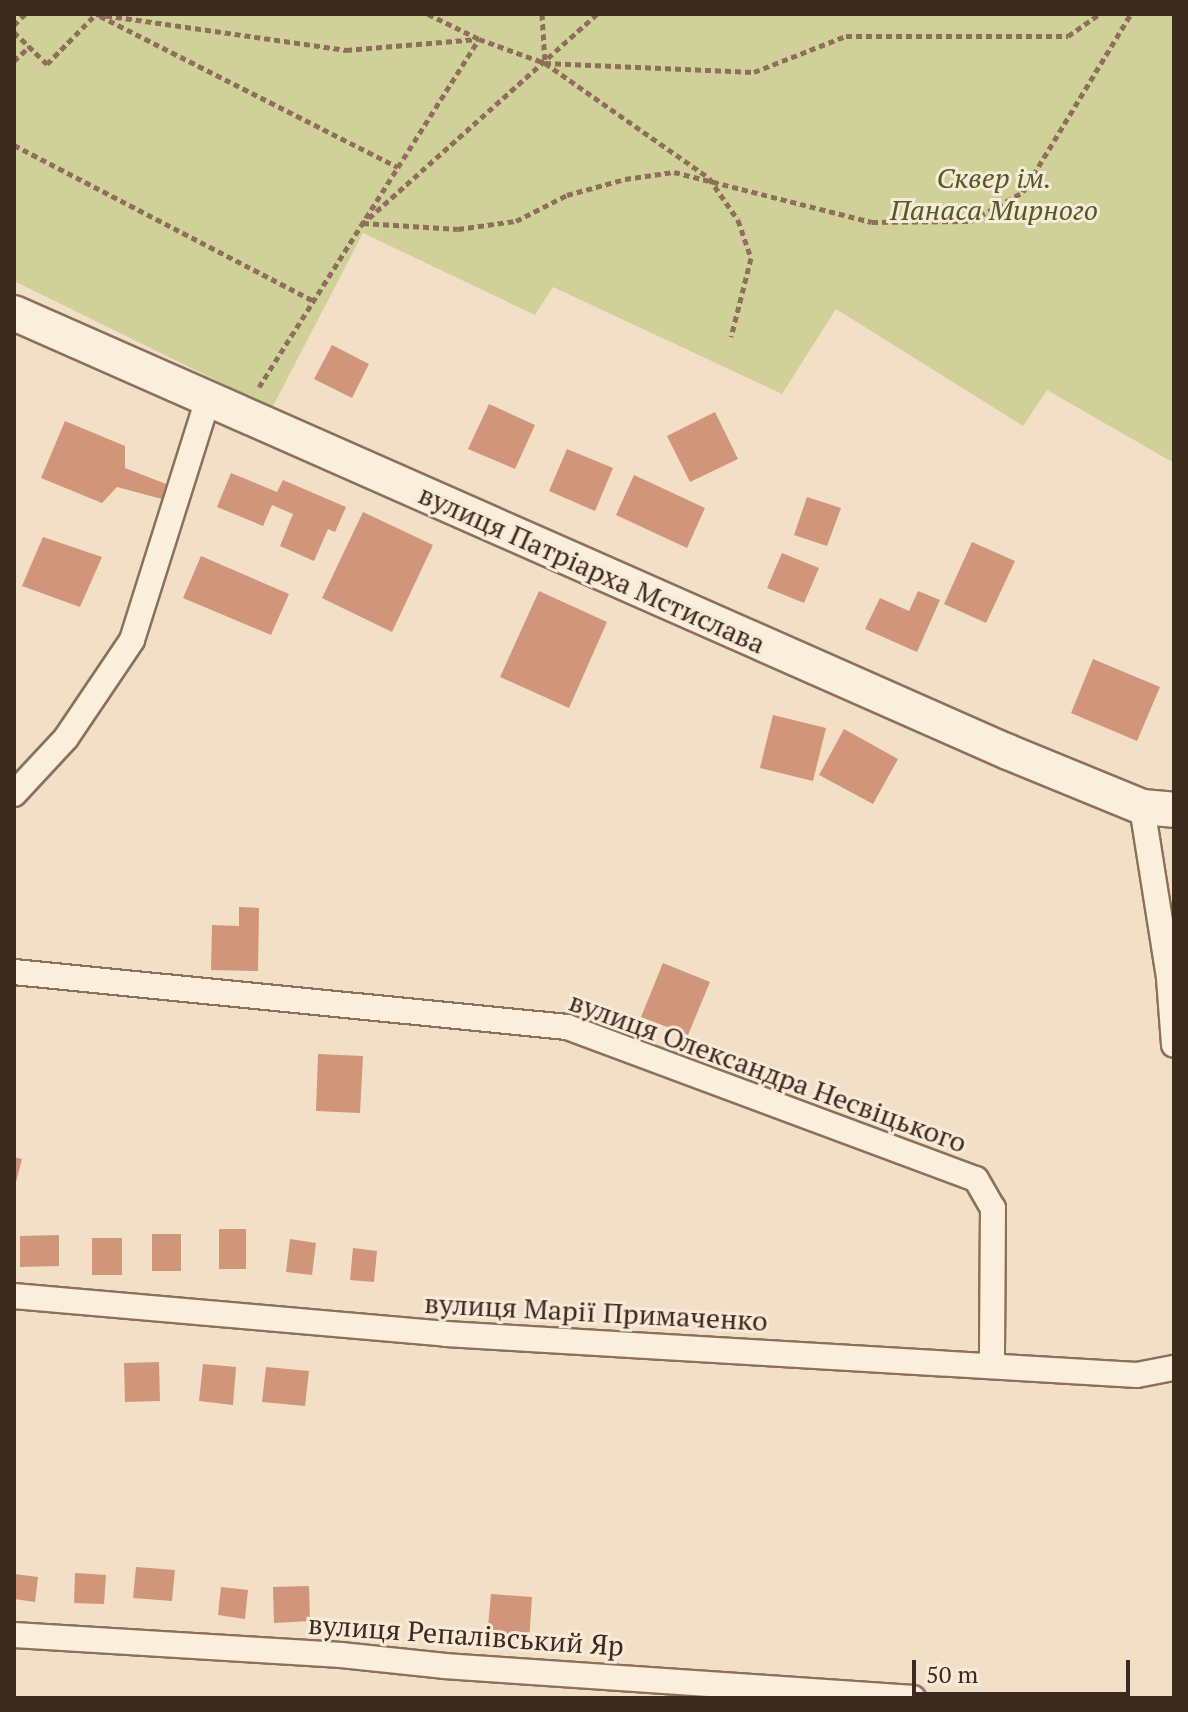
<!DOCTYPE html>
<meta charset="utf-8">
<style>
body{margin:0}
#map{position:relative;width:1188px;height:1712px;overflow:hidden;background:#f1e0c6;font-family:"PT Serif",serif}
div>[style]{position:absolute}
.green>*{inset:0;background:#d0d099}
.building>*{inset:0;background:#d1957a}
.path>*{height:5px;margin-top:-2.5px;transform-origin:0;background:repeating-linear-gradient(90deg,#8e705a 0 6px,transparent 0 10px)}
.roads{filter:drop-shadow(2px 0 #8e705a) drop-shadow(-2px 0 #8e705a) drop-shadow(0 2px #8e705a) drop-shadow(0 -2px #8e705a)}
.street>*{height:24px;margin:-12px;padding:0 12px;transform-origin:12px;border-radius:12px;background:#fbeeda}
.secondary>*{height:34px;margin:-17px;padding:0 17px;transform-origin:17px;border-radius:17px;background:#fbeeda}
span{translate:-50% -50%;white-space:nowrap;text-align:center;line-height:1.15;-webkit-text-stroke:6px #f8ead6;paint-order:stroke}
.park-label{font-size:28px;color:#535b24;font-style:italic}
.street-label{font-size:28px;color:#3d2a1f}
.frame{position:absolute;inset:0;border:16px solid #3d2a1f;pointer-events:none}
.scale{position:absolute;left:912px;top:1660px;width:218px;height:36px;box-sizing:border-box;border:4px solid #3d2a1f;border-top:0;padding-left:10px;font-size:24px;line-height:28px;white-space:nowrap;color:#3d2a1f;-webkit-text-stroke:6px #f8ead6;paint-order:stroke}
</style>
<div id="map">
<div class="green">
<div style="clip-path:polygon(14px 14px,1174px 14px,1174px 463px,1047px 390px,1023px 426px,836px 309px,782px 394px,553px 287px,535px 315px,363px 233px,272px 408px,14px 281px)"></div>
</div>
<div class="building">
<div style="clip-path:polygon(332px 345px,369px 364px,352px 398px,314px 379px)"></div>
<div style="clip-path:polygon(489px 404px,535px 425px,515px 469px,468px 449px)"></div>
<div style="clip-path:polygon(715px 412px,738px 459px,690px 482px,667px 436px)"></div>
<div style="clip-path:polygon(65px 421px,125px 446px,125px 468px,166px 484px,162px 499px,117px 487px,102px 503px,41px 478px)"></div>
<div style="clip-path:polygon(567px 449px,613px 468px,595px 511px,549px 491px)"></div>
<div style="clip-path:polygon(231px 473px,277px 492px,283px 480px,346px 507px,335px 532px,328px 529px,314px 561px,280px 546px,293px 514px,272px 505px,263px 526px,217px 507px)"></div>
<div style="clip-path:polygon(634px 475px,705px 508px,687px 548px,616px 515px)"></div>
<div style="clip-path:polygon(807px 497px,841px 508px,827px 546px,794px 535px)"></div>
<div style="clip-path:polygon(363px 512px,433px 545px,392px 632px,322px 598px)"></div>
<div style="clip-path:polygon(43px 537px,102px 557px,80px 607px,22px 586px)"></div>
<div style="clip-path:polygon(972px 542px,1015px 561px,986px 623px,944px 604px)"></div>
<div style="clip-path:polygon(782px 553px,819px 568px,804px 603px,767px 588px)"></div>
<div style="clip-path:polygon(201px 556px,289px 594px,271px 635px,183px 598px)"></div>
<div style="clip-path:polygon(539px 591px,607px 622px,569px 708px,500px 677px)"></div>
<div style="clip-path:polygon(918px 591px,940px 600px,917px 652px,865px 629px,880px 598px,909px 611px)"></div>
<div style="clip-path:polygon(1093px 659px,1160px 687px,1137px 741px,1071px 713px)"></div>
<div style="clip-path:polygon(773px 715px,826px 728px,813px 781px,760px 768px)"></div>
<div style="clip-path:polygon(844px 729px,898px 759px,873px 804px,819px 775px)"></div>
<div style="clip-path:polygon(239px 907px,259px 908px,258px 971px,211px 970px,212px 925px,239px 926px)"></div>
<div style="clip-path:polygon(663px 963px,710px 982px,688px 1035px,641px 1017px)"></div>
<div style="clip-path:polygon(318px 1054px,363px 1056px,360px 1113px,316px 1111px)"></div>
<div style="clip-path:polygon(14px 1157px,22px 1159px,15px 1186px,14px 1186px)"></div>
<div style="clip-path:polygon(219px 1229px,246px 1229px,246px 1269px,219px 1269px)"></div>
<div style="clip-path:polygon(152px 1234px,181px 1234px,181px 1271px,152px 1271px)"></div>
<div style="clip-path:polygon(59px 1235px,59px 1266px,20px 1267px,20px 1236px)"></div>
<div style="clip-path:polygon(92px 1238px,122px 1238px,122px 1275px,92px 1275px)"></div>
<div style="clip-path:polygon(290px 1239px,316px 1243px,312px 1275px,286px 1272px)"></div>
<div style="clip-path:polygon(353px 1248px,377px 1251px,374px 1282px,350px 1280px)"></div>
<div style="clip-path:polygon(159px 1362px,160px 1401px,125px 1402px,124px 1363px)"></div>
<div style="clip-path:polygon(203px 1364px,236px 1367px,233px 1405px,199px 1401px)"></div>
<div style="clip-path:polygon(266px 1367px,309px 1371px,305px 1406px,262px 1402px)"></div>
<div style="clip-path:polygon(136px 1567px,175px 1570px,172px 1601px,133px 1598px)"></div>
<div style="clip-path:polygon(75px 1573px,106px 1575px,104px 1604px,74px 1603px)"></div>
<div style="clip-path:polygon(14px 1574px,38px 1577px,35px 1602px,14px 1599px)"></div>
<div style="clip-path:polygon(309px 1586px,310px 1621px,274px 1623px,273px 1587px)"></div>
<div style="clip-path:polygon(221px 1587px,248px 1590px,245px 1619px,218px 1615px)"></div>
<div style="clip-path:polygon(491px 1594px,532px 1597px,529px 1641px,487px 1638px)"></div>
</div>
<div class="path">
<div style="left:96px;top:14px;width:253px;rotate:8.2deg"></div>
<div style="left:346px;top:50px;width:132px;rotate:-4.8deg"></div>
<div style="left:428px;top:14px;width:57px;rotate:26.1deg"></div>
<div style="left:479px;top:39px;width:70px;rotate:20deg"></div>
<div style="left:545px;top:63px;width:209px;rotate:2.5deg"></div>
<div style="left:754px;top:72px;width:99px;rotate:-21.4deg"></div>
<div style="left:846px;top:36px;width:222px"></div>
<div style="left:1068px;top:36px;width:38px;rotate:-35deg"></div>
<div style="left:542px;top:14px;width:49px;rotate:86.5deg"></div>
<div style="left:545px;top:63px;width:200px;rotate:35deg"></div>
<div style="left:709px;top:178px;width:51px;rotate:55.4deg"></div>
<div style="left:738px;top:220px;width:40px;rotate:71.1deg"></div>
<div style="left:751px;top:258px;width:81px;rotate:104.2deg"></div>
<div style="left:597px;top:14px;width:314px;rotate:138.2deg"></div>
<div style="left:363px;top:223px;width:95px;rotate:3.6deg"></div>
<div style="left:458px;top:229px;width:59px;rotate:-7.9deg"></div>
<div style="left:516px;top:221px;width:57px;rotate:-27deg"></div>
<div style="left:567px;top:195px;width:60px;rotate:-15.4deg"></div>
<div style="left:625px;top:179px;width:49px;rotate:-8.1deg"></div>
<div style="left:674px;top:172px;width:204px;rotate:14.2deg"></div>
<div style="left:872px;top:222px;width:99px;rotate:-0.6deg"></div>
<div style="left:971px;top:221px;width:60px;rotate:-29.1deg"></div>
<div style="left:1023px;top:192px;width:208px;rotate:-58.8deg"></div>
<div style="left:100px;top:16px;width:334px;rotate:26.9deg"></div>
<div style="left:14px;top:25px;width:16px;rotate:-45deg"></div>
<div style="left:14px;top:32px;width:46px;rotate:44.1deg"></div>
<div style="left:47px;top:64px;width:70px;rotate:-45.6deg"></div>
<div style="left:14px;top:61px;width:21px;rotate:-43deg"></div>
<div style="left:14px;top:145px;width:338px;rotate:27.5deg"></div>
<div style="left:259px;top:387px;width:412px;rotate:-57.7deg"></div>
</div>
<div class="roads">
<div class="street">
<div style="left:14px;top:794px;width:76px;rotate:-47.1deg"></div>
<div style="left:66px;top:738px;width:118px;rotate:-56deg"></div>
<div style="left:132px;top:640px;width:253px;rotate:-72.5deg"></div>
<div style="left:1142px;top:807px;width:173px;rotate:81deg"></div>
<div style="left:1169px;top:978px;width:67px;rotate:85.7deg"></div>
<div style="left:14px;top:972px;width:556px;rotate:5.68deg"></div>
<div style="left:567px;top:1027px;width:436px;rotate:20.4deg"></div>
<div style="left:976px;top:1179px;width:34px;rotate:60deg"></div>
<div style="left:993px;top:1208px;width:158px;rotate:90.4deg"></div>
<div style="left:14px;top:1296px;width:434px;rotate:5deg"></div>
<div style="left:446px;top:1334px;width:692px;rotate:3.4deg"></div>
<div style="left:1137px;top:1375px;width:38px;rotate:-11deg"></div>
<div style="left:14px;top:1635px;width:328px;rotate:3.5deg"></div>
<div style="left:341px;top:1655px;width:105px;rotate:6deg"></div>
<div style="left:445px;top:1666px;width:469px;rotate:3.9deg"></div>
</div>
<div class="secondary">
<div style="left:14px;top:313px;width:1087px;rotate:23.83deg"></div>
<div style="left:1008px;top:752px;width:145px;rotate:22.3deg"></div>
<div style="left:1142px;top:807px;width:32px;rotate:5deg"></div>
</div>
</div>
<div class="park-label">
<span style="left:994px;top:194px">Сквер ім.<br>Панаса Мирного</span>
</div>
<div class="street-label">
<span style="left:592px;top:569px;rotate:24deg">вулиця Патріарха Мстислава</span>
<span style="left:768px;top:1072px;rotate:20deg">вулиця Олександра Несвіцького</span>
<span style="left:596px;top:1312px;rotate:3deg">вулиця Марії Примаченко</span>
<span style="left:466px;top:1635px;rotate:4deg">вулиця Репалівський Яр</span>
</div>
<div class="frame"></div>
<div class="scale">50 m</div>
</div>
